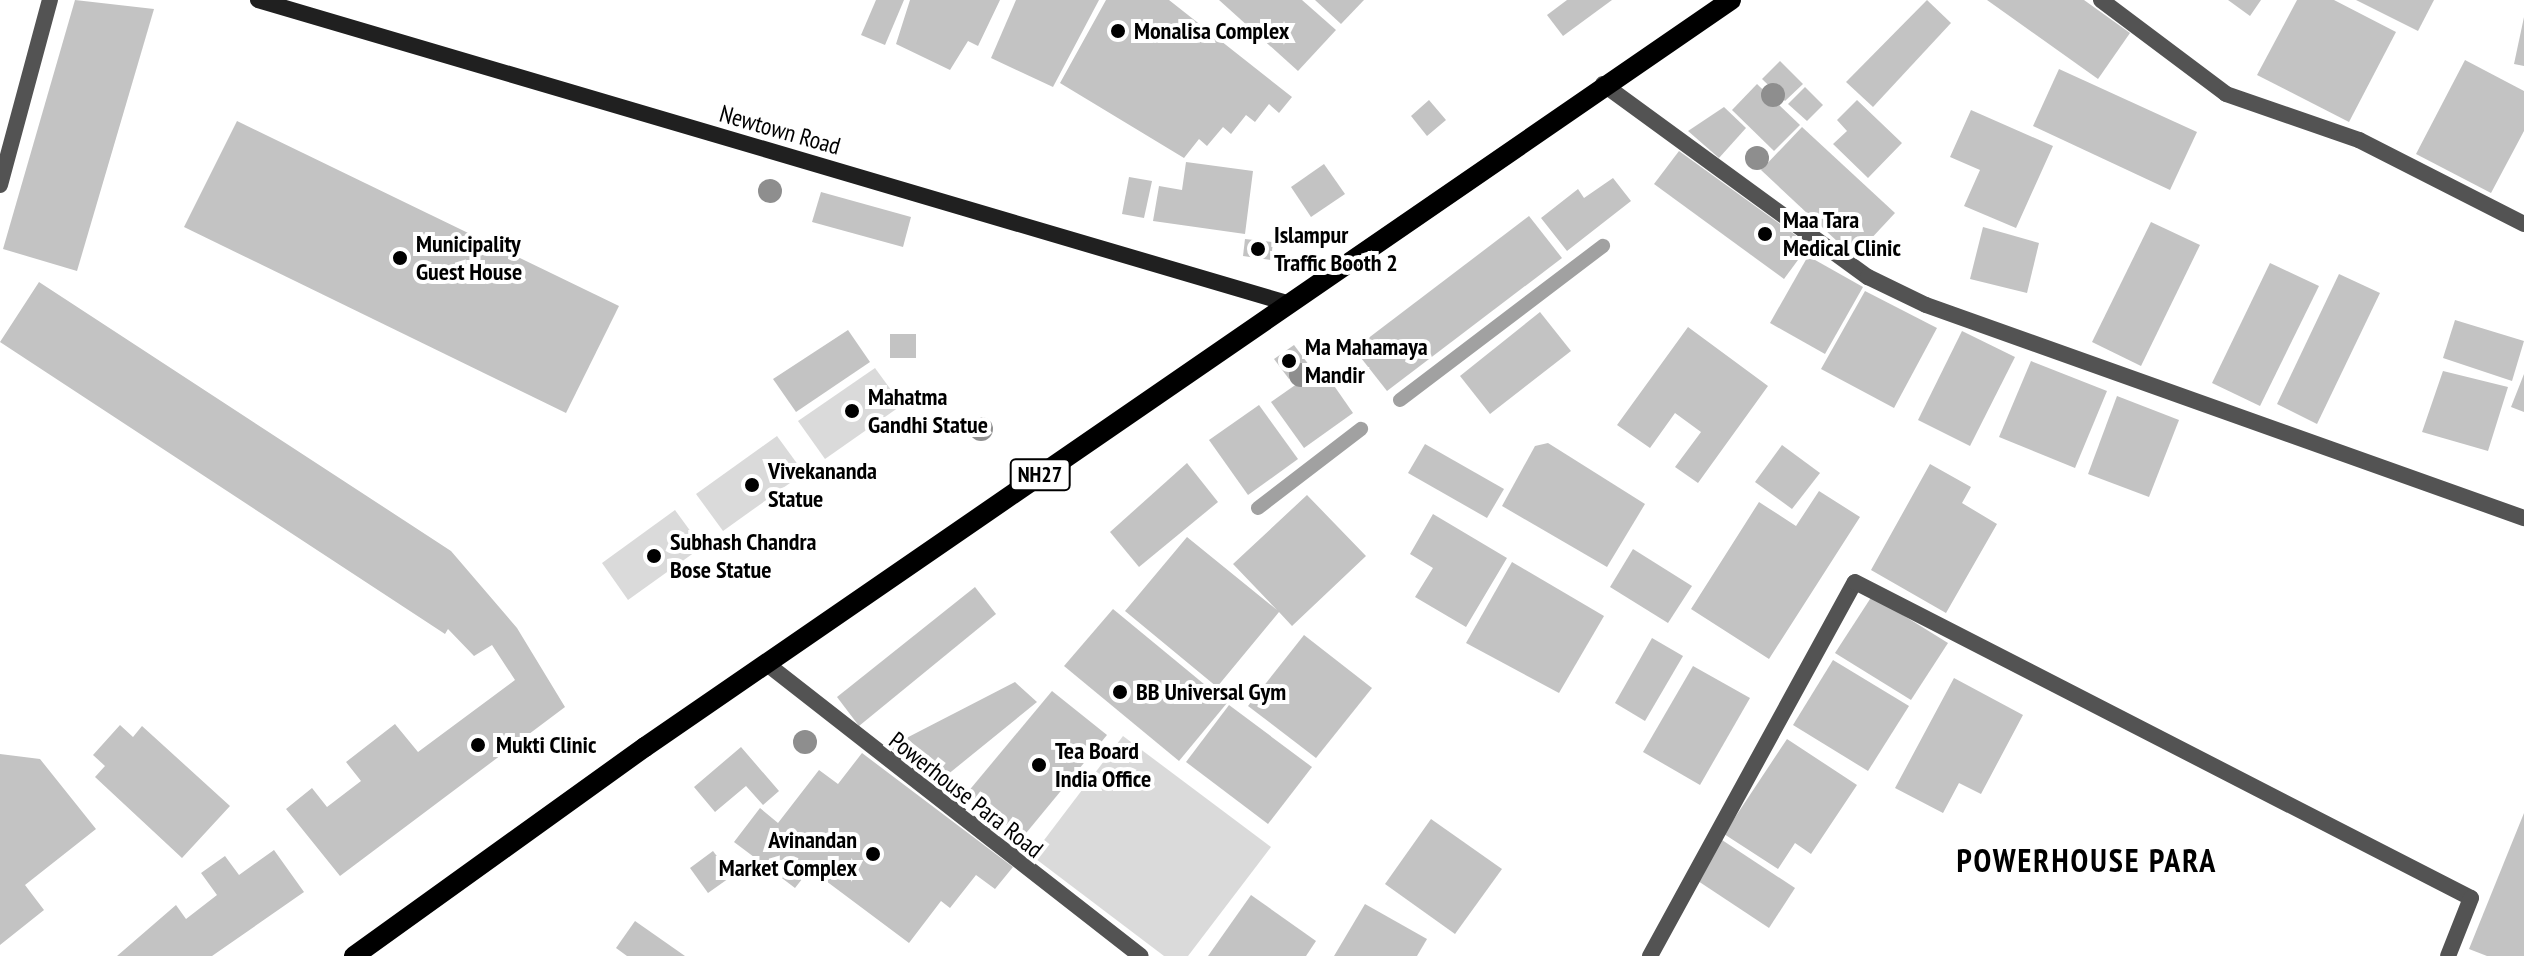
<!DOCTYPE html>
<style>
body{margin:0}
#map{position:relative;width:2524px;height:956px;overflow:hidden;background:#fff;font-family:"PT Sans Narrow",sans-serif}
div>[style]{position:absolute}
.green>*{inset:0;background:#dadada}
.stream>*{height:14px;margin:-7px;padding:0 7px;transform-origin:7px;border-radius:7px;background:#a1a1a1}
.building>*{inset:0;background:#c3c3c3}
.street>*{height:16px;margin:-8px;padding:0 8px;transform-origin:8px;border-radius:8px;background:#535353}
.secondary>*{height:16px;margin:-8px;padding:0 8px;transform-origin:8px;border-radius:8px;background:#202020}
.primary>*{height:20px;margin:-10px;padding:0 10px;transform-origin:10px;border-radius:10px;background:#000}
.trees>*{width:24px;height:24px;margin:-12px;border-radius:50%;background:#8e8e8e}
.dots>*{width:22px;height:22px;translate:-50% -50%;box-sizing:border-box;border:4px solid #fff;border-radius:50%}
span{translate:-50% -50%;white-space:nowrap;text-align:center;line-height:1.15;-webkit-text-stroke:8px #fff;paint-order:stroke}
.shield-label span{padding:2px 6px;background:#fff;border:2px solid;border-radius:6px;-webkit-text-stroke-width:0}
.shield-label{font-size:22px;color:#000;font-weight:700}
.poi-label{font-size:24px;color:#000;font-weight:700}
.left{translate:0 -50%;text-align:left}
.right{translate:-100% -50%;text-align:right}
.street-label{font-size:24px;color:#000}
.district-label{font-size:32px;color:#000;font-weight:700;letter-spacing:2px}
</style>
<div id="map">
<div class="green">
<div style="clip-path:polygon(875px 368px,902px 405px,825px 459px,798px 421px)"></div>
<div style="clip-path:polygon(777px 436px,804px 473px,723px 531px,696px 494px)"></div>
<div style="clip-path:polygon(675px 510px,702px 547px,628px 600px,602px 563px)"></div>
<div style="clip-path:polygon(1123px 736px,1271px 847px,1188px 956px,1164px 956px,1032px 856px)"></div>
</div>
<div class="stream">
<div style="left:1400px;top:400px;width:255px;rotate:-37.2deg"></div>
<div style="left:1258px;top:508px;width:130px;rotate:-37.5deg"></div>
</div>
<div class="building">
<div style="clip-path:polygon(75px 0,154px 9px,77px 271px,3px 249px)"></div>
<div style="clip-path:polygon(876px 0,904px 0,885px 45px,861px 35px)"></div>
<div style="clip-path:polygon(910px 0,1000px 0,978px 46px,968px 41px,950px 70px,896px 44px)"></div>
<div style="clip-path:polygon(1016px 0,1099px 0,1053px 87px,991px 58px)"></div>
<div style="clip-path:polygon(1106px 0,1169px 0,1292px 97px,1279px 113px,1269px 104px,1255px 122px,1246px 115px,1231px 134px,1223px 127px,1207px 146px,1199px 139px,1184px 158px,1060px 83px)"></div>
<div style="clip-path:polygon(1219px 0,1302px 0,1336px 30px,1298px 71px)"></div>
<div style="clip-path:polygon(1315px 0,1364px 0,1341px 24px)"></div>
<div style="clip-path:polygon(1567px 0,1612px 0,1563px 36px,1547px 15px)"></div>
<div style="clip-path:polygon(1927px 0,1951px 23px,1873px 107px,1846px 82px)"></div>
<div style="clip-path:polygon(1987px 0,2084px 0,2130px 33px,2098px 79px)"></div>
<div style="clip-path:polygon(2228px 0,2261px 0,2250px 16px)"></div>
<div style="clip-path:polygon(2297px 0,2334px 0,2396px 32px,2349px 122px,2257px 75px)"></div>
<div style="clip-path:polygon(2356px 0,2434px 0,2418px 31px)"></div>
<div style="clip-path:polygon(2524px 17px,2524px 66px,2514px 64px)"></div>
<div style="clip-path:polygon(2465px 60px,2524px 91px,2524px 131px,2491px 193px,2416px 154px)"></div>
<div style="clip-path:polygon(1780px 61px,1803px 84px,1785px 101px,1762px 79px)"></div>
<div style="clip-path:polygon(2059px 69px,2197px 132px,2170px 190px,2033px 126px)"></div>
<div style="clip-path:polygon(1757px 84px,1800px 125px,1774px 151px,1732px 110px)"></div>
<div style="clip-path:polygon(1805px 87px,1823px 105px,1807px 121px,1788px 104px)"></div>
<div style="clip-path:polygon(1429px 100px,1446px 120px,1427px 136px,1411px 116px)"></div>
<div style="clip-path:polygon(1857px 100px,1902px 143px,1868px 178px,1833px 144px,1847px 131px,1837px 120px)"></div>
<div style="clip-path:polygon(1724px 107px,1746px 128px,1719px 158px,1688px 131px)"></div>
<div style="clip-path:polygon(1971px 110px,2053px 146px,2016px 228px,1964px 206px,1980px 170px,1950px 157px)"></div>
<div style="clip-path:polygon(237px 121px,619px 306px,566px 413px,184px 227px)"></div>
<div style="clip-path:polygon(1802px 127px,1895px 213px,1854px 257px,1761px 170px)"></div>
<div style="clip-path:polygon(1679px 151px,1809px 245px,1784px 279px,1654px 184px)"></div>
<div style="clip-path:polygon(1186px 162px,1253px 171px,1245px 234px,1153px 221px,1159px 186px,1182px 190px)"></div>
<div style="clip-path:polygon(1324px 164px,1345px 194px,1311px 217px,1291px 187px)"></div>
<div style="clip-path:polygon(1129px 177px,1152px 181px,1144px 218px,1122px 214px)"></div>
<div style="clip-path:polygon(1613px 178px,1631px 201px,1567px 251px,1541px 218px,1578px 189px,1584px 198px)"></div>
<div style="clip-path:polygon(821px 192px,911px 217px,903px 247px,812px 222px)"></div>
<div style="clip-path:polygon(1529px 216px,1562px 258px,1387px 391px,1354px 349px)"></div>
<div style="clip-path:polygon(2151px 222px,2200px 245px,2141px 366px,2092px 342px)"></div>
<div style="clip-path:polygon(1983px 227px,2039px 243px,2027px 293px,1970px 279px)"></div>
<div style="clip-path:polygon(1245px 239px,1273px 242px,1271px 260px,1243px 256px)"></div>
<div style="clip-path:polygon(1808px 256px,1863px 287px,1825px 354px,1770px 323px)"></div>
<div style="clip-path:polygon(2270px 263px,2319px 286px,2260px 406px,2212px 383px)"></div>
<div style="clip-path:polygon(2339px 274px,2380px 293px,2317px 424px,2277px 404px)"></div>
<div style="clip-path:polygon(39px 282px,451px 551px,517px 628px,565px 707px,340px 876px,286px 809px,312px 788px,327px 807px,361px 781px,346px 762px,395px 724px,418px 752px,515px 680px,492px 645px,474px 656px,448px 629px,445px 634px,0 342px)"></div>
<div style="clip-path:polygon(1865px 291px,1937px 328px,1894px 408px,1821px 369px)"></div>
<div style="clip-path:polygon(1540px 312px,1571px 351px,1490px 414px,1460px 376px)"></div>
<div style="clip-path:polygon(2455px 320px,2524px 341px,2512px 381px,2443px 358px)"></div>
<div style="clip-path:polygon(1688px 327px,1768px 386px,1698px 483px,1675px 467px,1701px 432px,1675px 413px,1650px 448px,1617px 425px)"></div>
<div style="clip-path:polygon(848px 330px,870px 362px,796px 412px,773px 379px)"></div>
<div style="clip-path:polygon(1962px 331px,2015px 357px,1970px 446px,1918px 420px)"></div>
<div style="clip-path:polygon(890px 334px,916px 334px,916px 358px,890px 358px)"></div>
<div style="clip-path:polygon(1294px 345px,1309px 365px,1289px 379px,1274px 359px)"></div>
<div style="clip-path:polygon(2031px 361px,2107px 391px,2075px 468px,1999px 437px)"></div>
<div style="clip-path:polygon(1321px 367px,1353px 413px,1304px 448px,1271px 402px)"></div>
<div style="clip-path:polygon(2443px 371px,2508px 387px,2488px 451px,2422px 432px)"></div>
<div style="clip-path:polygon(2524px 374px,2524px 412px,2511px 407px)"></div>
<div style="clip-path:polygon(2117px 396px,2179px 420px,2149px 497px,2088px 474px)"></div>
<div style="clip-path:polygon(1259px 405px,1298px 459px,1248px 495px,1209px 440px)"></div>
<div style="clip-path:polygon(1548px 443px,1645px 504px,1607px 567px,1502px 506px,1535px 446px)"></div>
<div style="clip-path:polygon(1425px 444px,1504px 489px,1487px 518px,1408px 473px)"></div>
<div style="clip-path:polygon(1782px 445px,1820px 473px,1792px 509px,1755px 482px)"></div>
<div style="clip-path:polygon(1187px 463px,1218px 502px,1139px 567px,1110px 532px)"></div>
<div style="clip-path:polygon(1930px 464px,1971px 487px,1962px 503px,1997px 524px,1946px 613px,1871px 570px)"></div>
<div style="clip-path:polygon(1819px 491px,1860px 517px,1769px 659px,1691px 609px,1759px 502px,1796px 526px)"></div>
<div style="clip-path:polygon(1307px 495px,1366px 556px,1292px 626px,1279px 612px,1217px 687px,1125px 611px,1187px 537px,1277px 610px,1233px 564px)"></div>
<div style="clip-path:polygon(1433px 514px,1507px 558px,1466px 627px,1415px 597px,1433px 568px,1410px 554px)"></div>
<div style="clip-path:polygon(1633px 549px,1692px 586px,1668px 623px,1610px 587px)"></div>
<div style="clip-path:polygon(1512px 562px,1604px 616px,1559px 693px,1466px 643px)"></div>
<div style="clip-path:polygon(975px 587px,996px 614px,859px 726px,837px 697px)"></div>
<div style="clip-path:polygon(1872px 596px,1948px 643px,1911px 700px,1835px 653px)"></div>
<div style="clip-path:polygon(1113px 609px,1227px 703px,1179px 761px,1064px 666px)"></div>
<div style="clip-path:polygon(1304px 635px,1372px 688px,1316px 758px,1248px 706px)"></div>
<div style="clip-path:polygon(1652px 638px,1683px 656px,1645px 721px,1615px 703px)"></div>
<div style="clip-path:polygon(1833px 660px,1909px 706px,1868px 771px,1793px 725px)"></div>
<div style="clip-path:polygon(1693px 666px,1750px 698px,1700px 785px,1643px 752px)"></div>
<div style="clip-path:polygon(1954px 678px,2023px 715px,1981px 794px,1959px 783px,1943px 813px,1895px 788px)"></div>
<div style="clip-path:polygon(1015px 682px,1037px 702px,936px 784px,889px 747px)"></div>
<div style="clip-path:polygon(1052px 691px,1107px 735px,1022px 838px,967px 793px)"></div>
<div style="clip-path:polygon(1229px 705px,1312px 767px,1268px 824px,1186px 762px)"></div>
<div style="clip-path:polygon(120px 725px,133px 737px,142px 726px,230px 806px,182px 858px,95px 777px,105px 766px,93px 755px)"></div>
<div style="clip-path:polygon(1787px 739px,1857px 785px,1811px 854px,1795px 843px,1778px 869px,1724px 834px)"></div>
<div style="clip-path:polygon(741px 747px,779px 791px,763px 805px,746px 786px,715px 812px,694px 787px)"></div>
<div style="clip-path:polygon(862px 753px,1013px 867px,995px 889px,976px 875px,950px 908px,941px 901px,909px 943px,810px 869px,795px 888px,734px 842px,760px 808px,778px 823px,819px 770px,838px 784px)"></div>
<div style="clip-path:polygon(0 754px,40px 759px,96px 829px,25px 885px,44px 910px,0 945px)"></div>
<div style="clip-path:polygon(2524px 813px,2524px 956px,2487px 956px,2469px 949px)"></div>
<div style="clip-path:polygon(1431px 819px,1502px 869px,1455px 934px,1385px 884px)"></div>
<div style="clip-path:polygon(1722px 840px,1795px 888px,1769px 928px,1695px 879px)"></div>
<div style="clip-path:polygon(274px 850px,304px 892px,212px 956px,117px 956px,176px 905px,186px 919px,217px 895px,201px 873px,225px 856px,239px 875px)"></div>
<div style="clip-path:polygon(713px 851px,732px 876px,708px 893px,690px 868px)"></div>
<div style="clip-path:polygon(1251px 895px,1316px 941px,1306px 956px,1208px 956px)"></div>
<div style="clip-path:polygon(1365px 904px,1427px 939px,1417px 956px,1334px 956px)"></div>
<div style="clip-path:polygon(635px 921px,685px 956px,627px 956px,616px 948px)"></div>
</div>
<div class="street">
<div style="left:2101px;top:0;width:156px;rotate:36.9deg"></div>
<div style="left:2226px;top:94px;width:141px;rotate:19.1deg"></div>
<div style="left:2359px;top:140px;width:185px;rotate:27deg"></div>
<div style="left:1603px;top:84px;width:328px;rotate:36.1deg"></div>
<div style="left:1868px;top:277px;width:64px;rotate:25.8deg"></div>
<div style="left:1926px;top:305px;width:635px;rotate:19.61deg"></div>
<div style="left:0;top:185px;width:192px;rotate:-74.9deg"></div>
<div style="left:767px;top:664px;width:474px;rotate:38deg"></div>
<div style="left:1650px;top:956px;width:426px;rotate:-61.3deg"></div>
<div style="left:1855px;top:582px;width:692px;rotate:27.16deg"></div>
<div style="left:2471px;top:898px;width:62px;rotate:111.6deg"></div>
</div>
<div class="secondary">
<div style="left:258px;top:0;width:1076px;rotate:16.41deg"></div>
</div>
<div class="primary">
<div style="left:354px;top:956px;width:358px;rotate:-35.7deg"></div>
<div style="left:645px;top:747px;width:1318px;rotate:-34.52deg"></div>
</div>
<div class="trees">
<div style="left:1773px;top:95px"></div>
<div style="left:1757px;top:158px"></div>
<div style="left:770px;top:191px"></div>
<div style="left:1301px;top:375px"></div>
<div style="left:981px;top:429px"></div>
<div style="left:805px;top:742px"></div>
</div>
<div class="dots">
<div style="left:1118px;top:31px;background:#000"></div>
<div style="left:1765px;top:234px;background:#000"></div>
<div style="left:1258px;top:249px;background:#000"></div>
<div style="left:400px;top:258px;background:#000"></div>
<div style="left:1289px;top:361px;background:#000"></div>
<div style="left:852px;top:411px;background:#000"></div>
<div style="left:752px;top:485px;background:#000"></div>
<div style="left:654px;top:556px;background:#000"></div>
<div style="left:1120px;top:692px;background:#000"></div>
<div style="left:478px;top:745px;background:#000"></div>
<div style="left:1039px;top:765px;background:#000"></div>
<div style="left:873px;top:854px;background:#000"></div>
</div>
<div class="shield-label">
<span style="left:1040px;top:475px">NH27</span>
</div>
<div class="poi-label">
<span class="left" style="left:1134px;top:31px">Monalisa Complex</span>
<span class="left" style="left:1783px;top:234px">Maa Tara<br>Medical Clinic</span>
<span class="left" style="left:1274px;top:249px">Islampur<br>Traffic Booth 2</span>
<span class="left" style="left:416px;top:258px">Municipality<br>Guest House</span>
<span class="left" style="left:1305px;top:361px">Ma Mahamaya<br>Mandir</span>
<span class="left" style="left:868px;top:411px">Mahatma<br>Gandhi Statue</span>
<span class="left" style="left:768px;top:485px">Vivekananda<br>Statue</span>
<span class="left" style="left:670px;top:556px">Subhash Chandra<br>Bose Statue</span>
<span class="left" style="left:1136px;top:692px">BB Universal Gym</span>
<span class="left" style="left:496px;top:745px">Mukti Clinic</span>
<span class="left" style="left:1055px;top:765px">Tea Board<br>India Office</span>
<span class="right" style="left:857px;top:854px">Avinandan<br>Market Complex</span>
</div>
<div class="street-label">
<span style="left:780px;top:130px;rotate:16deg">Newtown Road</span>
<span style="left:966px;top:795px;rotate:38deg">Powerhouse Para Road</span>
</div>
<div class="district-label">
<span style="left:2087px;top:860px">POWERHOUSE PARA</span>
</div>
</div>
